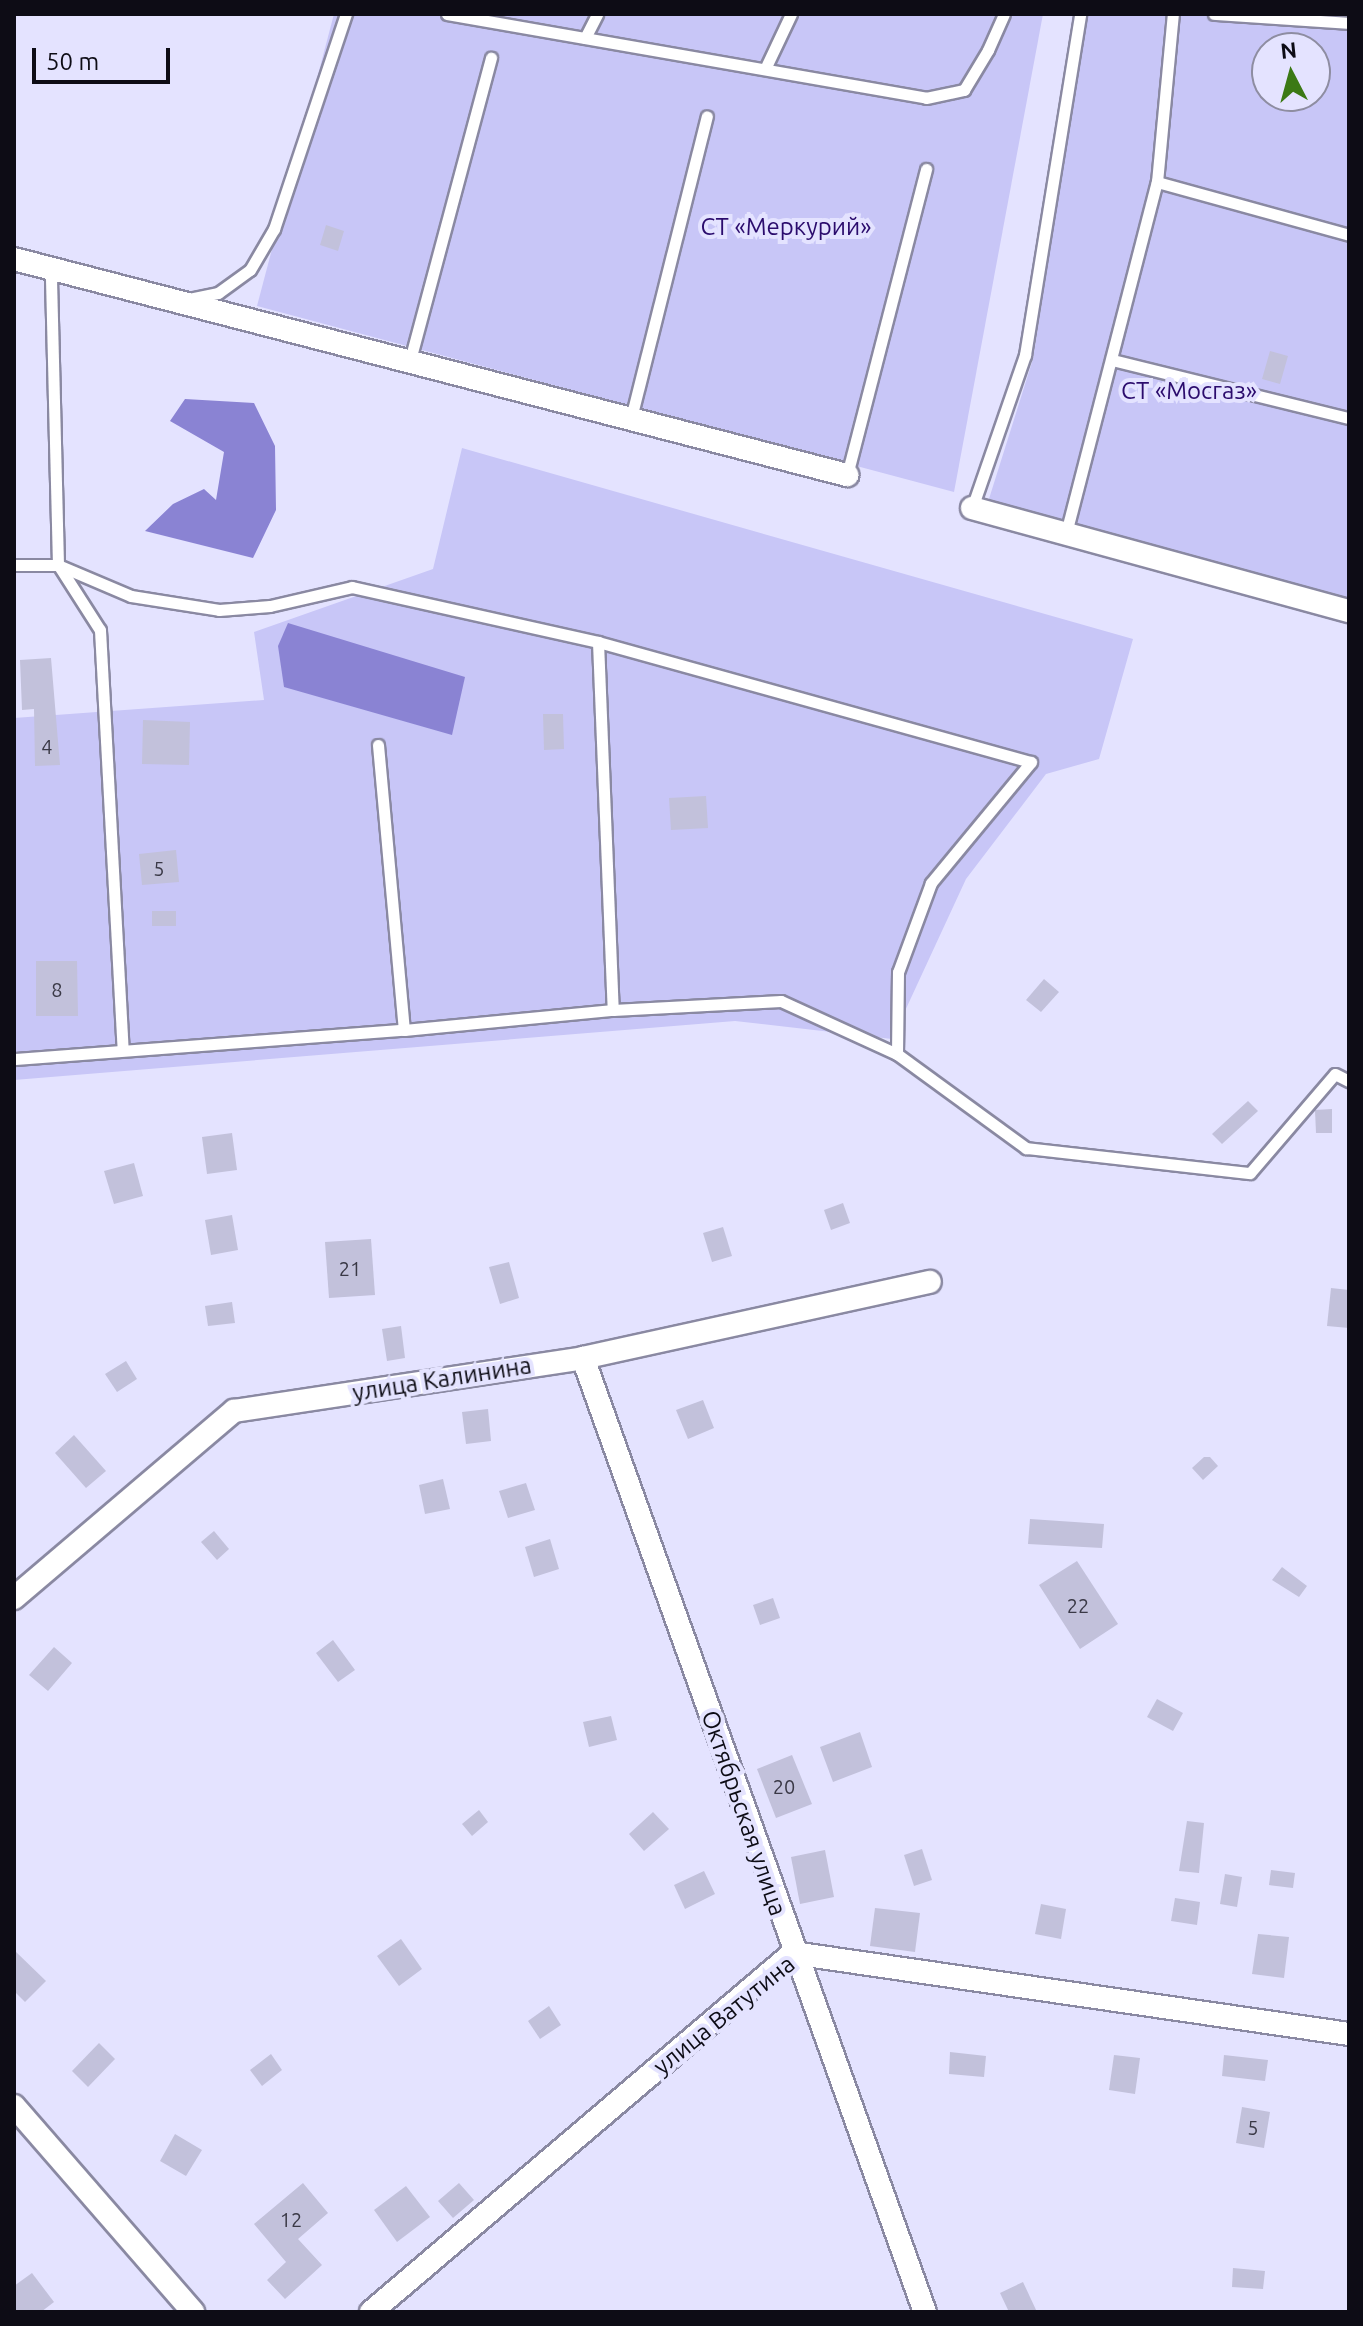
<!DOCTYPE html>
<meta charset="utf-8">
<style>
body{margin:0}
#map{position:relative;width:1363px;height:2326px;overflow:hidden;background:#e4e3ff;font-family:Ubuntu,sans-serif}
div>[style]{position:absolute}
.green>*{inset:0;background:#c8c6f7}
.water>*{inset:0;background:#8a83d3}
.building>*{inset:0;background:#c2c1db}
.roads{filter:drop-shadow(2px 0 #8a89a2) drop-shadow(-2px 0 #8a89a2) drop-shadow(0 2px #8a89a2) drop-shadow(0 -2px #8a89a2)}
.lane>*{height:11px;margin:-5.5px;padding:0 5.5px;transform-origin:5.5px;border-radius:5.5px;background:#fff}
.street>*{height:22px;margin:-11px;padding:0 11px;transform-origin:11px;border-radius:11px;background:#fff}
span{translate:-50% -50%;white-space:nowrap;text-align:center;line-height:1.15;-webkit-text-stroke:8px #e4e3ff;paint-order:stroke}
.number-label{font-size:20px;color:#3a3946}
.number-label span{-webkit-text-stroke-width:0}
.park-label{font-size:24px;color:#2b0c6d}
.street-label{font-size:24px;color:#0d0c15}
.frame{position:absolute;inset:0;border:16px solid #0d0c15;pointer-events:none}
.north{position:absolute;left:1251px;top:32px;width:80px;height:80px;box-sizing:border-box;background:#e4e3ff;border:2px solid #8e8da1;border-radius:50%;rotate:354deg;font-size:22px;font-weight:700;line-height:32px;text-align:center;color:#0d0c15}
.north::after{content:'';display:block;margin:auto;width:28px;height:36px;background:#3b7915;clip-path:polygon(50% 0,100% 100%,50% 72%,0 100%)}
.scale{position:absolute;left:32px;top:48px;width:138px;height:36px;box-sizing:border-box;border:4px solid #0d0c15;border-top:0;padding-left:10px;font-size:24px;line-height:28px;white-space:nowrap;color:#0d0c15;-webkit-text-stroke:6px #e4e3ff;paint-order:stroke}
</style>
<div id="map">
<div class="green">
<div style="clip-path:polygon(334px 14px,1043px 14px,954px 492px,257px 306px)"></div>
<div style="clip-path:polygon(evenodd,1087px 14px,1349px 14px,1349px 599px,988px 502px,1033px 359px,1087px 14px,1267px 48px,1315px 48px,1315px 96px,1267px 96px,1267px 48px)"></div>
<div style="clip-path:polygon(462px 448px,1133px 639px,1099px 759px,1046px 774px,966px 879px,892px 1039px,735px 1021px,14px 1080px,14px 718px,264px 700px,254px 632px,433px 569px)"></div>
</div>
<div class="water">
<div style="clip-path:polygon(185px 399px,254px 403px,275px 446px,276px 510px,253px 558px,145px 531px,173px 504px,204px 489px,216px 500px,224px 452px,170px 421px)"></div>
<div style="clip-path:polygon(288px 623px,465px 677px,452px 735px,284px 687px,278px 646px)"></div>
</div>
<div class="building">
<div style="clip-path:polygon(326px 225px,344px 231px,338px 251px,320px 245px)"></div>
<div style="clip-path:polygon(1270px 351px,1288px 356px,1280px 384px,1262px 379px)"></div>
<div style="clip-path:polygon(51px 658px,60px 765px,35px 766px,34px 709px,22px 710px,20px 660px)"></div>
<div style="clip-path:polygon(543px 714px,563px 714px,564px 749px,544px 750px)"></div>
<div style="clip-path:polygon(143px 720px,190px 722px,189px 765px,142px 764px)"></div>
<div style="clip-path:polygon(706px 796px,708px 828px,671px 830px,669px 798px)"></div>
<div style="clip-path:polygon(176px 850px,179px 882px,142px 885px,139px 854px)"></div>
<div style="clip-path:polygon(152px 911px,176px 911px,176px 926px,152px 926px)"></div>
<div style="clip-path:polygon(36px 961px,77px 961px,78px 1016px,36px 1016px)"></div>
<div style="clip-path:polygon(1044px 979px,1059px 992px,1041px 1012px,1026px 1000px)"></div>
<div style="clip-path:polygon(1248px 1101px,1258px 1111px,1222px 1144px,1212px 1134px)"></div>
<div style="clip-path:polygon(1332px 1109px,1332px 1133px,1316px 1133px,1315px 1110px)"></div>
<div style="clip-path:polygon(232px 1133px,237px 1170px,207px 1174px,202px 1137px)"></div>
<div style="clip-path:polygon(134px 1163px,143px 1196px,114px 1204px,104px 1171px)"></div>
<div style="clip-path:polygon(843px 1203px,850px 1223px,831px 1230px,824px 1210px)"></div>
<div style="clip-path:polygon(232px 1215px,238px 1250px,211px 1255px,205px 1220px)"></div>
<div style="clip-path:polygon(723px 1227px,732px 1256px,712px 1262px,703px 1233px)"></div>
<div style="clip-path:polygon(371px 1239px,375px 1295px,329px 1298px,325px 1242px)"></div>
<div style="clip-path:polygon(509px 1262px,519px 1298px,500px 1304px,489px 1267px)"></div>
<div style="clip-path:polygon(1331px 1288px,1349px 1290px,1349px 1328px,1327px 1326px)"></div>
<div style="clip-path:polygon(232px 1302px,235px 1323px,208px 1326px,205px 1306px)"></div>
<div style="clip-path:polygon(401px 1326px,405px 1358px,387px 1361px,382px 1329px)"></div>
<div style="clip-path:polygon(126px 1361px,137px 1379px,117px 1392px,105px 1374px)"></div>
<div style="clip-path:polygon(703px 1400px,714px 1428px,688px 1439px,676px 1410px)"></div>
<div style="clip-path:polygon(488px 1409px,491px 1441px,466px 1444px,462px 1412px)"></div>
<div style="clip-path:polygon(74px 1435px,106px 1471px,86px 1488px,55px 1453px)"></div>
<div style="clip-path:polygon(1204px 1457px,1210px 1457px,1218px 1466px,1203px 1480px,1192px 1468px)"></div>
<div style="clip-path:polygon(443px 1479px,450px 1509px,425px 1514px,419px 1485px)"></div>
<div style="clip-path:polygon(526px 1483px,535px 1510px,508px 1518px,499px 1491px)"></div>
<div style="clip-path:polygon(1030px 1519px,1104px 1524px,1102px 1548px,1028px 1544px)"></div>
<div style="clip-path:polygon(214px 1531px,229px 1549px,217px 1560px,201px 1542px)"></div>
<div style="clip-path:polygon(550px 1539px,559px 1569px,534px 1577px,525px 1547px)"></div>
<div style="clip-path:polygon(1077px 1561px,1118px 1624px,1080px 1649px,1039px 1585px)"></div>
<div style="clip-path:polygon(1282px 1567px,1307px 1586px,1299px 1597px,1272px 1580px)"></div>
<div style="clip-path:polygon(773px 1598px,780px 1618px,760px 1625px,753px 1605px)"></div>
<div style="clip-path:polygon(333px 1640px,355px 1670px,338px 1682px,316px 1653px)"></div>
<div style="clip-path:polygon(54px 1647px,72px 1663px,48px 1691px,29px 1675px)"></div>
<div style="clip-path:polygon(1157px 1699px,1183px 1713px,1173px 1731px,1147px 1717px)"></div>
<div style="clip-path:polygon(611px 1716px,617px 1740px,589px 1747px,583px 1722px)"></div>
<div style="clip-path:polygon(860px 1732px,872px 1767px,833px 1782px,820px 1747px)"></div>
<div style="clip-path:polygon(792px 1755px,812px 1804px,776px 1818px,757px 1769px)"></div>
<div style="clip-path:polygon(479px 1810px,488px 1822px,472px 1836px,462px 1824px)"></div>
<div style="clip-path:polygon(653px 1812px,669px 1829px,644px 1851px,629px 1834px)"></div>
<div style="clip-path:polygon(1187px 1821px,1204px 1823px,1199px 1873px,1179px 1871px)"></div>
<div style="clip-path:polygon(922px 1849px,932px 1880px,914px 1886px,904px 1855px)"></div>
<div style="clip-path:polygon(825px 1850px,834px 1897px,800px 1904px,791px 1857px)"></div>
<div style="clip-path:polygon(1271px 1870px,1295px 1873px,1293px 1888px,1269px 1885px)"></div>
<div style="clip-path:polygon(704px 1871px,715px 1894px,685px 1909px,674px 1885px)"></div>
<div style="clip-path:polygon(1225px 1874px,1242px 1877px,1237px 1907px,1220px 1904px)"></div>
<div style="clip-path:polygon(1175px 1898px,1200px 1902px,1197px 1925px,1171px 1921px)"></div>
<div style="clip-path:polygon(1041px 1904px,1066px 1909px,1061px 1939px,1035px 1934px)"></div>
<div style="clip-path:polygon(875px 1908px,920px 1913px,915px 1952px,870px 1946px)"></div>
<div style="clip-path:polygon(1258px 1934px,1289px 1937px,1284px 1978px,1252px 1974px)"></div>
<div style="clip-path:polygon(401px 1939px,422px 1969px,399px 1986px,377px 1956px)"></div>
<div style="clip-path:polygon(14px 1950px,46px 1981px,25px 2002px,14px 1991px)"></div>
<div style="clip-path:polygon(549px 2006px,561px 2025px,540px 2039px,528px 2021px)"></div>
<div style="clip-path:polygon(99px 2043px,115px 2059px,88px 2087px,72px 2071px)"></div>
<div style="clip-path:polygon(950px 2052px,986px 2056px,984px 2077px,949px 2074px)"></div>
<div style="clip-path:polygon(271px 2054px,282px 2070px,262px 2086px,250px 2070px)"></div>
<div style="clip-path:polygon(1114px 2055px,1140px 2058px,1135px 2094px,1109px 2090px)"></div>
<div style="clip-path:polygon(1224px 2055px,1268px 2060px,1265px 2081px,1222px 2076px)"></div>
<div style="clip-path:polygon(1242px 2107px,1270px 2112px,1264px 2148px,1236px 2143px)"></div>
<div style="clip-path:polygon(175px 2134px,202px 2150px,186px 2176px,160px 2161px)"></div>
<div style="clip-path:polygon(303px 2183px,328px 2213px,298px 2239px,322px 2265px,285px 2299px,267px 2280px,286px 2262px,254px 2224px)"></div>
<div style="clip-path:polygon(459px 2183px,474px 2200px,453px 2218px,438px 2201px)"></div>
<div style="clip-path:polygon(406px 2186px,430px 2217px,397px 2242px,374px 2210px)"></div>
<div style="clip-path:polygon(1233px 2268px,1265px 2271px,1263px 2289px,1232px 2287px)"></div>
<div style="clip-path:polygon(32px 2273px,54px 2302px,41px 2312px,14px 2312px,14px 2286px)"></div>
<div style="clip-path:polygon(1023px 2282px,1037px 2312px,1009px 2312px,1000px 2293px)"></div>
</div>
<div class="roads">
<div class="lane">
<div style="left:447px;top:14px;width:486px;rotate:9.9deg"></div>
<div style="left:926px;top:98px;width:39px;rotate:-12deg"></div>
<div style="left:964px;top:90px;width:47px;rotate:-59deg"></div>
<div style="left:988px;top:50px;width:39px;rotate:-66deg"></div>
<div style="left:1214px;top:14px;width:135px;rotate:3.8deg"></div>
<div style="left:585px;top:38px;width:27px;rotate:-63deg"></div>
<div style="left:765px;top:69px;width:61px;rotate:-64.7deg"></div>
<div style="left:1157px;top:182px;width:199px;rotate:15.4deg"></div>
<div style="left:189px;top:299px;width:30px;rotate:-12deg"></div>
<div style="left:218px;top:293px;width:39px;rotate:-36deg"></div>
<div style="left:250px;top:270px;width:48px;rotate:-59.7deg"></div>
<div style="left:274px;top:229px;width:227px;rotate:-71.5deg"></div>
<div style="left:410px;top:360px;width:313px;rotate:-75deg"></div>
<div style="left:1112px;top:360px;width:244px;rotate:13.8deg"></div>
<div style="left:631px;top:418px;width:311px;rotate:-75.9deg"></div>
<div style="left:847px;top:475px;width:316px;rotate:-75.5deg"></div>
<div style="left:972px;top:508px;width:162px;rotate:-70.9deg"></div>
<div style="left:1025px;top:355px;width:345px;rotate:-80.8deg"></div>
<div style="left:1066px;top:533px;width:363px;rotate:-75.5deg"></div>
<div style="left:1157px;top:182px;width:169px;rotate:-84.6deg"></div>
<div style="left:14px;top:565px;width:44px"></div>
<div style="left:58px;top:565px;width:297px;rotate:-91.4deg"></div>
<div style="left:58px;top:565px;width:79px;rotate:23deg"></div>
<div style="left:131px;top:596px;width:89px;rotate:9deg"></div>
<div style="left:219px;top:610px;width:51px;rotate:-4.5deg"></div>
<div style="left:270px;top:606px;width:84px;rotate:-13deg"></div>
<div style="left:352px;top:587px;width:252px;rotate:12.6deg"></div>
<div style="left:598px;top:642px;width:449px;rotate:15.5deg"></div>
<div style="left:1031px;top:762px;width:157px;rotate:129.6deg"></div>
<div style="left:931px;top:883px;width:95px;rotate:110.3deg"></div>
<div style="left:898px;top:972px;width:82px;rotate:90.7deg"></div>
<div style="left:897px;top:1054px;width:160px;rotate:36.1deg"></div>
<div style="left:1026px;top:1148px;width:225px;rotate:6.4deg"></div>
<div style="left:1250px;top:1173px;width:130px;rotate:-49.4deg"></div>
<div style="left:1335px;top:1074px;width:16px;rotate:27deg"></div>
<div style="left:59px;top:566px;width:76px;rotate:57.4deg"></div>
<div style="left:100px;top:630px;width:420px;rotate:86.9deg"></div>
<div style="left:598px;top:642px;width:368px;rotate:87.7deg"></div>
<div style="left:378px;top:745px;width:286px;rotate:84.8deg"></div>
<div style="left:14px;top:1059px;width:391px;rotate:-4.3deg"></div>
<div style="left:404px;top:1030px;width:210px;rotate:-5.5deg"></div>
<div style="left:613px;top:1010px;width:168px;rotate:-3.1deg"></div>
<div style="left:781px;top:1001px;width:128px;rotate:24.6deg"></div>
</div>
<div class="street">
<div style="left:14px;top:259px;width:861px;rotate:14.54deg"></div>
<div style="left:972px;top:508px;width:391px;rotate:15.3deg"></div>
<div style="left:583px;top:1358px;width:1013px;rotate:70.28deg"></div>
<div style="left:14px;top:1598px;width:289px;rotate:-40.4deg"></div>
<div style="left:234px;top:1411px;width:353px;rotate:-8.6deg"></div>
<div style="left:583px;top:1358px;width:355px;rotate:-12.4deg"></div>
<div style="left:14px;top:2106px;width:273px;rotate:49deg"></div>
<div style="left:371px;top:2312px;width:554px;rotate:-40.39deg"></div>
<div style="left:793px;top:1953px;width:562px;rotate:8.29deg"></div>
</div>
</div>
<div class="number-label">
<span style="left:47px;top:746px">4</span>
<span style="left:159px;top:868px">5</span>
<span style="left:57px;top:989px">8</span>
<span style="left:350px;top:1268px">21</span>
<span style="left:1078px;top:1605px">22</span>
<span style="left:784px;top:1786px">20</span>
<span style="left:1253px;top:2127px">5</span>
<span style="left:291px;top:2219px">12</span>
</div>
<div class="park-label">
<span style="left:786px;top:227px">СТ «Меркурий»</span>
<span style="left:1189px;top:391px">СТ «Мосгаз»</span>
</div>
<div class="street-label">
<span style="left:442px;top:1379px;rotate:-9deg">улица Калинина</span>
<span style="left:744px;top:1813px;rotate:71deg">Октябрьская улица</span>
<span style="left:724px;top:2015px;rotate:-39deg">улица Ватутина</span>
</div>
<div class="frame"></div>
<div class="north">N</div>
<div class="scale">50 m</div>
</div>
